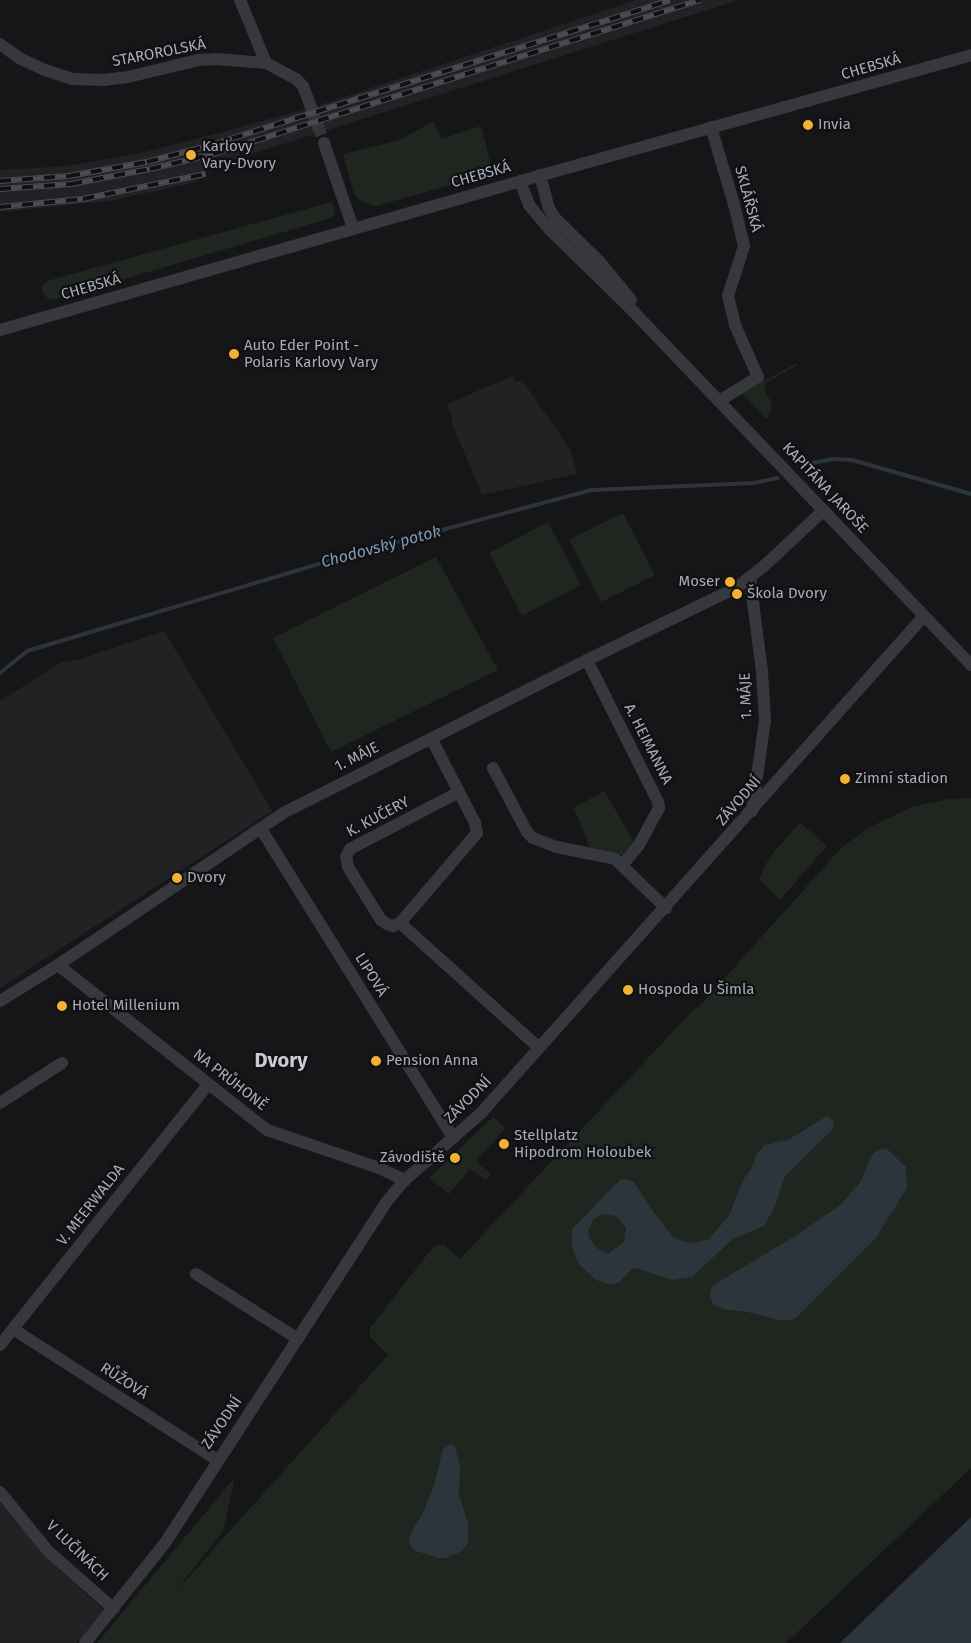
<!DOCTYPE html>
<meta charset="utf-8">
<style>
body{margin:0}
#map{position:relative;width:971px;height:1643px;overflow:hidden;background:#161618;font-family:"Fira Sans",sans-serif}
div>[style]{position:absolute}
.built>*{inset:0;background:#222225}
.green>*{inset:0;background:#1e261f}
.water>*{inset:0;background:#2c353c}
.stream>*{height:4px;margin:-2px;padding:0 2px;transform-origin:2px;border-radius:2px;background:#2c353c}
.minor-tunnel>*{height:12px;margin-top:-6px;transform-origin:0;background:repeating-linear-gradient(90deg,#333438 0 12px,transparent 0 18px)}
.minor>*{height:12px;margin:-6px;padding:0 6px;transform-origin:6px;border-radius:6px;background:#37383d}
.rail>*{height:5.5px;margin-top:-2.75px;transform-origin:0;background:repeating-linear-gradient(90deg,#111113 0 11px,#4a4c52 0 22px);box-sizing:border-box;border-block:1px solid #4a4c52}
.dots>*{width:14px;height:14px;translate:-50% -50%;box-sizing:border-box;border:2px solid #111113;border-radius:50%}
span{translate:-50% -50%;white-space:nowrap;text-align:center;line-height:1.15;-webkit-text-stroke:4.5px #111113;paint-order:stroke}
.street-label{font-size:15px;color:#a8adb8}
.poi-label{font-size:15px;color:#a8adb8}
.left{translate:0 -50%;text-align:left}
.right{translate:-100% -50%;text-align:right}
.water-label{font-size:16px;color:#7f9bb3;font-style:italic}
.district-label{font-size:20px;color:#c9ccd4;font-weight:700}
</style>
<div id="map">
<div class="built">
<div style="clip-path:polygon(636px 0,739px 0,217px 165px,196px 182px,110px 201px,0 212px,0 170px,68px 166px,145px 152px,208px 136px,320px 105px)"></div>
<div style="clip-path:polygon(513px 376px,515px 382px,522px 380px,570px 449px,577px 474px,482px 495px,451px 421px,453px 420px,447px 404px)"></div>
<div style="clip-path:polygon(164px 631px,272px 811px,0 988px,0 701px,62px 662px,78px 660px)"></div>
<div style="clip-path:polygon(0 1503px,50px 1561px,105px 1611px,76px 1643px,0 1643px)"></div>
</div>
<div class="green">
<div style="clip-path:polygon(434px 121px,441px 139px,481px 126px,493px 173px,376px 206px,360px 201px,354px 194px,343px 154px,399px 140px)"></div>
<div style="clip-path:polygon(332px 202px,335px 214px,331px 218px,53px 300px,47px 298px,42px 292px,43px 285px,50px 280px)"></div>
<div style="clip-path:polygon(797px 363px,797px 365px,766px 383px,764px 390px,772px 403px,770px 414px,766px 419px,742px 393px)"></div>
<div style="clip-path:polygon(623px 513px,655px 575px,601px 602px,569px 540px)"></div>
<div style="clip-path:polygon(548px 522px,581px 585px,522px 616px,489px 553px)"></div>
<div style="clip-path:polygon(436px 557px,498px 670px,331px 752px,273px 638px)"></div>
<div style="clip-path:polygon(604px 791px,635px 843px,622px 855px,590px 848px,574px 808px)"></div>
<div style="clip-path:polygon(971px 798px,971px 1468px,786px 1643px,97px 1643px,235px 1477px,223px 1531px,175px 1592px,388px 1355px,370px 1337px,370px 1328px,433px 1247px,443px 1244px,460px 1259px,696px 1007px,698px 1008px,842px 847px,870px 827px,912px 807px,949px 799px)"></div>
<div style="clip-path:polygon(800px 822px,827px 846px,780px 900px,759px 879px,769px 858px)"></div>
<div style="clip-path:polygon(493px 1117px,506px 1128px,476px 1161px,491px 1174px,486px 1180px,470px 1169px,449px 1194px,429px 1178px)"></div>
</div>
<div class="water">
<div style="clip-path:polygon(evenodd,827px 1116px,834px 1121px,832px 1130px,785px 1176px,775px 1206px,764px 1226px,734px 1238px,692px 1277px,672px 1280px,637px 1268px,632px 1269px,618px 1283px,611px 1285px,596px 1280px,578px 1263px,572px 1246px,572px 1229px,620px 1180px,628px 1179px,634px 1182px,652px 1210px,672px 1236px,678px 1240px,693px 1243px,708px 1240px,729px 1216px,743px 1180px,751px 1169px,757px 1154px,765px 1145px,788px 1140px,827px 1116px,602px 1214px,616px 1216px,626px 1228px,624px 1242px,608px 1254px,598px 1249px,589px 1238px,588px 1231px,593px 1220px,602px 1214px)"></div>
<div style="clip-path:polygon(886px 1148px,906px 1167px,907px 1188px,875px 1239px,796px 1318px,790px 1320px,780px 1320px,747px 1312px,723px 1309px,713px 1304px,710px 1295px,712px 1286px,792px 1238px,839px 1206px,859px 1184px,873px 1154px,878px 1150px)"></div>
<div style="clip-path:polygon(450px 1444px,455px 1446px,460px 1466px,459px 1495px,468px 1523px,468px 1540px,467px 1545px,460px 1552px,446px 1558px,439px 1558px,416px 1551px,411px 1547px,409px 1539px,411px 1533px,424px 1511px,434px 1485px,443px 1449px)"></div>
<div style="clip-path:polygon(971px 1517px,971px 1643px,840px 1643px)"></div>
</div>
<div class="stream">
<div style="left:802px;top:465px;width:33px;rotate:-11deg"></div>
<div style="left:834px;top:459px;width:18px;rotate:3deg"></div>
<div style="left:852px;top:460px;width:124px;rotate:15.9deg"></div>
<div style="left:0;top:673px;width:35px;rotate:-39deg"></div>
<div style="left:27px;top:651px;width:332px;rotate:-16.6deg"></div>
<div style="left:345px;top:556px;width:256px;rotate:-15deg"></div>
<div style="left:592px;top:490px;width:162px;rotate:-2.5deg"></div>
<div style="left:754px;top:483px;width:24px;rotate:-12deg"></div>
</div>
<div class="minor-tunnel">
<div style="left:311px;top:107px;width:38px;rotate:70deg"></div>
</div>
<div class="minor">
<div style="left:240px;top:0;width:68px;rotate:67.6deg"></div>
<div style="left:0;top:44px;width:24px;rotate:36deg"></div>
<div style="left:19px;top:58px;width:29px;rotate:25deg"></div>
<div style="left:45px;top:70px;width:29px;rotate:18deg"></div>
<div style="left:73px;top:79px;width:31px;rotate:2deg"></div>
<div style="left:104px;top:80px;width:24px;rotate:-7deg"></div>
<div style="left:128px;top:77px;width:73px;rotate:-13.5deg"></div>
<div style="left:199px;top:60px;width:18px;rotate:-3deg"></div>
<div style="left:217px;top:59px;width:49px;rotate:4.7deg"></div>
<div style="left:266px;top:63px;width:34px;rotate:28deg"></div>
<div style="left:296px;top:79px;width:10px;rotate:45deg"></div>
<div style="left:303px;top:86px;width:22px;rotate:69deg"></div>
<div style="left:711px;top:127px;width:80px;rotate:73.4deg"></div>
<div style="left:734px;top:204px;width:43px;rotate:76.6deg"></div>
<div style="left:744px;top:246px;width:52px;rotate:107.7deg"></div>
<div style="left:728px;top:296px;width:30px;rotate:76deg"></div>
<div style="left:735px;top:325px;width:57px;rotate:66.1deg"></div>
<div style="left:758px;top:377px;width:46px;rotate:148.4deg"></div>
<div style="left:324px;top:143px;width:90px;rotate:71.2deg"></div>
<div style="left:540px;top:175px;width:34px;rotate:75deg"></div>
<div style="left:549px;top:208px;width:12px;rotate:59deg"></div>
<div style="left:555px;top:218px;width:63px;rotate:44.4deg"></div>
<div style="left:600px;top:262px;width:49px;rotate:50.8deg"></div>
<div style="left:520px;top:181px;width:26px;rotate:69deg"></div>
<div style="left:529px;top:205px;width:31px;rotate:50deg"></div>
<div style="left:549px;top:229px;width:113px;rotate:44.3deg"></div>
<div style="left:630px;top:308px;width:494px;rotate:46.3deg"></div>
<div style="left:0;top:330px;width:571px;rotate:-15.96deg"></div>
<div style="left:549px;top:173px;width:438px;rotate:-15.6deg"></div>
<div style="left:750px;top:579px;width:94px;rotate:82.6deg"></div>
<div style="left:762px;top:672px;width:48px;rotate:86.4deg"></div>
<div style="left:765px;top:720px;width:92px;rotate:98.1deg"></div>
<div style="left:587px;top:660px;width:159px;rotate:63.4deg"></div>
<div style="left:658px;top:802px;width:6px;rotate:81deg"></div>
<div style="left:659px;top:808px;width:42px;rotate:118.4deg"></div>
<div style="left:639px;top:845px;width:26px;rotate:130deg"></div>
<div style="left:431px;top:738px;width:96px;rotate:62.6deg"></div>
<div style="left:475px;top:823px;width:10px;rotate:79deg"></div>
<div style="left:477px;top:833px;width:118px;rotate:130.5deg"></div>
<div style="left:400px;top:923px;width:8px;rotate:157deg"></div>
<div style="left:393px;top:926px;width:6px;rotate:-162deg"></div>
<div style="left:387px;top:924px;width:7px;rotate:-146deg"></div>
<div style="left:381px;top:920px;width:62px;rotate:-121.9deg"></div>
<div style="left:348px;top:867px;width:10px;rotate:-101deg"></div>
<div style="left:346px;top:857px;width:9px;rotate:-63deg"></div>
<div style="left:350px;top:849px;width:123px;rotate:-27.6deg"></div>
<div style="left:493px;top:768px;width:72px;rotate:62deg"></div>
<div style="left:527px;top:832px;width:8px;rotate:45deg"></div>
<div style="left:533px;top:838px;width:26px;rotate:21deg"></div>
<div style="left:557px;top:847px;width:59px;rotate:11.7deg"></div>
<div style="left:615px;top:859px;width:71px;rotate:43.9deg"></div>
<div style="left:261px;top:829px;width:364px;rotate:58.1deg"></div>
<div style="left:400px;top:923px;width:186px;rotate:41.9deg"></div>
<div style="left:58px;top:965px;width:266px;rotate:38.3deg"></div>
<div style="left:267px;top:1130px;width:118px;rotate:18.7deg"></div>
<div style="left:379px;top:1168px;width:29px;rotate:25deg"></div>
<div style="left:0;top:1001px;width:68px;rotate:-31.8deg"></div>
<div style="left:58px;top:965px;width:272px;rotate:-34deg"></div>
<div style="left:283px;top:813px;width:340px;rotate:-26.7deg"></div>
<div style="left:587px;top:660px;width:165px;rotate:-25.8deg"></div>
<div style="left:736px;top:588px;width:34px;rotate:-38deg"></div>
<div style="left:763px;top:567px;width:83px;rotate:-43.1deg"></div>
<div style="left:0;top:1103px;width:74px;rotate:-32.8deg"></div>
<div style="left:196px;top:1274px;width:121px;rotate:32.5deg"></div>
<div style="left:13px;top:1329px;width:242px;rotate:32.7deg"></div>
<div style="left:0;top:1345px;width:334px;rotate:-51.4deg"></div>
<div style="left:0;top:1492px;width:77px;rotate:50.8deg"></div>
<div style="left:49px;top:1552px;width:86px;rotate:41.2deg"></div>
<div style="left:85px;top:1643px;width:128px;rotate:-51.3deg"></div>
<div style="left:165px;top:1543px;width:409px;rotate:-57deg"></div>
<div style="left:388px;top:1200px;width:26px;rotate:-50deg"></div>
<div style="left:405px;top:1180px;width:103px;rotate:-41.4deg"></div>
<div style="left:482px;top:1112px;width:663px;rotate:-48.3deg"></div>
</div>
<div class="rail">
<div style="left:0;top:181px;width:69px;rotate:-4.1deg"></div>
<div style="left:69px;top:176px;width:79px;rotate:-10.2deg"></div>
<div style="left:147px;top:162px;width:66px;rotate:-14.9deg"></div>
<div style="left:211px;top:145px;width:481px;rotate:-17.5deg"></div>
<div style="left:0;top:189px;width:71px;rotate:-4deg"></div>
<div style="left:71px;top:184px;width:80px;rotate:-10.8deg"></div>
<div style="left:150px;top:169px;width:65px;rotate:-13.4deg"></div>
<div style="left:213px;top:154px;width:511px;rotate:-17.55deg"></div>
<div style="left:0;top:207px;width:83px;rotate:-5.5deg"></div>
<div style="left:83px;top:199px;width:125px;rotate:-11.6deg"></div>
</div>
<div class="dots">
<div style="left:808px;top:125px;background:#f2b134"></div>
<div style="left:191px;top:155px;background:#f2b134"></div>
<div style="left:234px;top:354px;background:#f2b134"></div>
<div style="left:730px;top:582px;background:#f2b134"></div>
<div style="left:737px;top:594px;background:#f2b134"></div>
<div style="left:845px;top:779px;background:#f2b134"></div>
<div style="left:177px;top:878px;background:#f2b134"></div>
<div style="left:628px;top:990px;background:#f2b134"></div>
<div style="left:62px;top:1006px;background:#f2b134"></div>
<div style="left:376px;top:1061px;background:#f2b134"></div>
<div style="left:504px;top:1144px;background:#f2b134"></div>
<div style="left:455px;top:1158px;background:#f2b134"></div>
</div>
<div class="street-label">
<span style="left:159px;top:53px;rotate:-11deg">STAROROLSKÁ</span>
<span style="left:871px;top:67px;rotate:-16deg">CHEBSKÁ</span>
<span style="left:481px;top:175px;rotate:-16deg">CHEBSKÁ</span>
<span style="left:748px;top:199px;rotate:75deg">SKLÁŘSKÁ</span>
<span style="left:91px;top:287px;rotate:-16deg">CHEBSKÁ</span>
<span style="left:825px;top:488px;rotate:47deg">KAPITÁNA JAROŠE</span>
<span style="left:746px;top:696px;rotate:-92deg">1. MÁJE</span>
<span style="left:648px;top:744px;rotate:63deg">A. HEIMANNA</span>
<span style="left:357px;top:757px;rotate:-27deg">1. MÁJE</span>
<span style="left:739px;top:801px;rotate:-49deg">ZÁVODNÍ</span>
<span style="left:378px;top:817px;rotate:-28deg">K. KUČERY</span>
<span style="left:371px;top:975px;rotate:58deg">LIPOVÁ</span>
<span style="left:230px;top:1080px;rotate:38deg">NA PRŮHONĚ</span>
<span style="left:468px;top:1100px;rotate:-45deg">ZÁVODNÍ</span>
<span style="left:91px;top:1205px;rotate:-52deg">V. MEERWALDA</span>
<span style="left:124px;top:1381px;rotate:33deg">RŮŽOVÁ</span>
<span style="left:222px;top:1423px;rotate:-56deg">ZÁVODNÍ</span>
<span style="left:77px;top:1551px;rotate:44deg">V LUČINÁCH</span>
</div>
<div class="poi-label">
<span class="left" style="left:818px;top:125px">Invia</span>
<span class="left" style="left:202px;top:155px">Karlovy<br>Vary-Dvory</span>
<span class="left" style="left:244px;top:354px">Auto Eder Point -<br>Polaris Karlovy Vary</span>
<span class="right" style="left:720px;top:582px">Moser</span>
<span class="left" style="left:747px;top:594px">Škola Dvory</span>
<span class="left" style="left:855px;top:779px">Zimní stadion</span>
<span class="left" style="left:187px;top:878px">Dvory</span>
<span class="left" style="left:638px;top:990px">Hospoda U Šimla</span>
<span class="left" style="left:72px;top:1006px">Hotel Millenium</span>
<span class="left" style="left:386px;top:1061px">Pension Anna</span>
<span class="left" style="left:514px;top:1144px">Stellplatz<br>Hipodrom Holoubek</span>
<span class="right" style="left:445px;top:1158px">Závodiště</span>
</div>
<div class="water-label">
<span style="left:381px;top:547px;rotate:-15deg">Chodovský potok</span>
</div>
<div class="district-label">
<span style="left:281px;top:1060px">Dvory</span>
</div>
</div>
